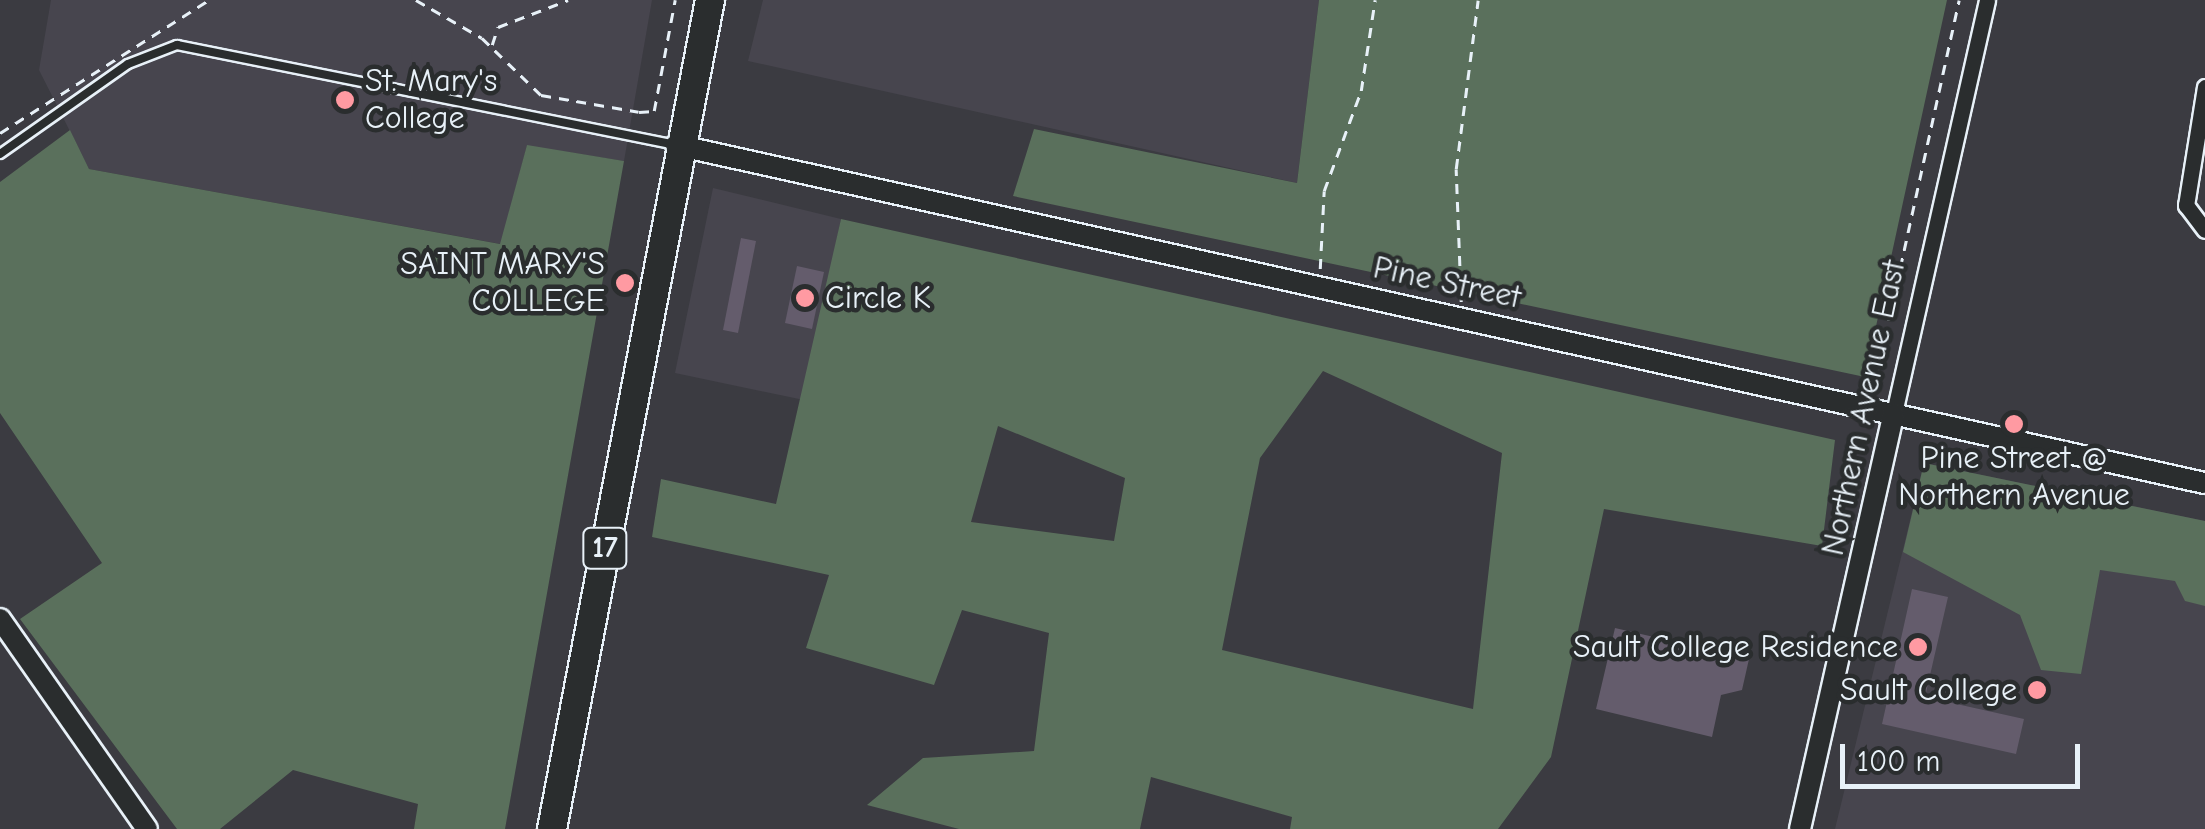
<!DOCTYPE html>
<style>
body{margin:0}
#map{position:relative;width:2205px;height:829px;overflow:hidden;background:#3b3b41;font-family:"Comic Neue",sans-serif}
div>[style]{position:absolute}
.built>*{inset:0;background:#47454e}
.green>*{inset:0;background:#5a705c}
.building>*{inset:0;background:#645c6c}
.path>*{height:2.5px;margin-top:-1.25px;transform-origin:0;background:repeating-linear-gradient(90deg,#e8f1f8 0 10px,transparent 0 18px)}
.roads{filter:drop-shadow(2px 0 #e8f1f8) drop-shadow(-2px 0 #e8f1f8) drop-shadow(0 2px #e8f1f8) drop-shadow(0 -2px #e8f1f8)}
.lane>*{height:8px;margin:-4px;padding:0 4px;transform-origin:4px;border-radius:4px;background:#2a2d2e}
.street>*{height:15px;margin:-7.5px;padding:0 7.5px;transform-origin:7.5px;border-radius:7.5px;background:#2a2d2e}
.secondary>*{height:20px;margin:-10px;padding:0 10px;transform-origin:10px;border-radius:10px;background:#2a2d2e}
.highway>*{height:28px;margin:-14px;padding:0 14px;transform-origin:14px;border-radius:14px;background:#2a2d2e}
.dots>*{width:28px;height:28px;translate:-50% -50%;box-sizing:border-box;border:5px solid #2a2d2e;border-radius:50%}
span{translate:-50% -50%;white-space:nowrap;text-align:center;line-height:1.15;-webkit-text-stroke:9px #2a2d2e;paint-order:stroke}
.shield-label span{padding:2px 8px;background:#2a2d2e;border:2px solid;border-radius:8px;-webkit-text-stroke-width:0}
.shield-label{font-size:30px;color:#e8f1f8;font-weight:700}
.poi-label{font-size:32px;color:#e8f1f8}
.left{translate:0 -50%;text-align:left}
.right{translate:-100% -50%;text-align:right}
.street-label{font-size:32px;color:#e8f1f8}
.scale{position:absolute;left:1840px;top:744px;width:240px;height:45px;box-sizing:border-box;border:5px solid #e8f1f8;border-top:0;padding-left:12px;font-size:30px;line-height:35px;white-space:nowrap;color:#e8f1f8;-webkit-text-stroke:8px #2a2d2e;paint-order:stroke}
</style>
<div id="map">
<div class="built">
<div style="clip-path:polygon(51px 0,652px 0,624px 161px,527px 146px,501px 244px,89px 169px,39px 70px)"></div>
<div style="clip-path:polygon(763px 0,1319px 0,1297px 183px,748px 61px)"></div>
<div style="clip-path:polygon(713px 188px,841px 219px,804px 400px,675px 373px)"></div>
<div style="clip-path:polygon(1924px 463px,2205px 521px,2205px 829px,1835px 829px)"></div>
</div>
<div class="green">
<div style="clip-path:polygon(1319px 0,1947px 0,1865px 377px,1013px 196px,1034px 129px,1297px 183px)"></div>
<div style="clip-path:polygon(70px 130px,89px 169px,500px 244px,527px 145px,624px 161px,505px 829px,414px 829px,418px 804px,293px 770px,220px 829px,177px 829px,20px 619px,102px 563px,0 413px,0 182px)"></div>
<div style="clip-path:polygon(evenodd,841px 219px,1835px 440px,1822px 546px,1604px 509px,1551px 757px,1498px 829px,1290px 829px,1292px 817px,1151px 777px,1140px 829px,959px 829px,867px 805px,923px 758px,1034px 751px,1049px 633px,962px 610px,934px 685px,806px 648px,829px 575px,652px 537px,661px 479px,776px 504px,841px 219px,1323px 371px,1502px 453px,1473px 709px,1222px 650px,1260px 458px,1323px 371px,841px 219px,998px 426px,1125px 478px,1114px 541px,971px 522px,998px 426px)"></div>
<div style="clip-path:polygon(1924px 463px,2205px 521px,2205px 606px,2185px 601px,2175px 581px,2100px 570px,2081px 674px,2041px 670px,2020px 615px,1903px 552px)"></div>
</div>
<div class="building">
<div style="clip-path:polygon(741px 238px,756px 241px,738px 333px,723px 330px)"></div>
<div style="clip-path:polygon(797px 266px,824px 272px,812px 329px,785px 323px)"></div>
<div style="clip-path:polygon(1912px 589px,1948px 597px,1925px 697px,2024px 719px,2016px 754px,1882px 724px)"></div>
<div style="clip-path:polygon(1615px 628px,1749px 659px,1742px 690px,1721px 695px,1712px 737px,1596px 709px)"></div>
</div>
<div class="path">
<div style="left:416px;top:0;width:76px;rotate:29.9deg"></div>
<div style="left:482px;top:38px;width:82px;rotate:44deg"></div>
<div style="left:541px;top:95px;width:99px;rotate:9.8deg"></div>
<div style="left:639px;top:112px;width:15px;rotate:-4deg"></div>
<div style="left:654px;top:111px;width:113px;rotate:-79.3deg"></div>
<div style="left:492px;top:45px;width:19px;rotate:-72deg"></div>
<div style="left:498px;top:27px;width:75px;rotate:-21.1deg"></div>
<div style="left:0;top:133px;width:248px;rotate:-32.5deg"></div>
<div style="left:1320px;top:269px;width:78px;rotate:-87.1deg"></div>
<div style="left:1324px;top:191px;width:107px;rotate:-69.7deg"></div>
<div style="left:1361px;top:91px;width:92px;rotate:-81.3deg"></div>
<div style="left:1461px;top:302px;width:133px;rotate:-92.2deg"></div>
<div style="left:1456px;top:169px;width:170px;rotate:-82.6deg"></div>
<div style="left:1873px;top:391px;width:400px;rotate:-77.6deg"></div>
</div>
<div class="roads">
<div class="lane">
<div style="left:0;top:154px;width:156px;rotate:-35.1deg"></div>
<div style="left:128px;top:64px;width:53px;rotate:-21.2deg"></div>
<div style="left:177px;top:45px;width:509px;rotate:11.33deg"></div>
</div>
<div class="street">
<div style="left:2205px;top:87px;width:120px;rotate:99.1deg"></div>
<div style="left:2186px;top:205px;width:31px;rotate:53deg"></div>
<div style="left:1894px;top:413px;width:423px;rotate:-77.3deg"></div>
</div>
<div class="secondary">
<div style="left:676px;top:145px;width:1566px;rotate:12.47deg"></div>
<div style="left:0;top:619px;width:256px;rotate:55deg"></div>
<div style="left:1800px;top:829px;width:426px;rotate:-77.3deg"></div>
</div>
<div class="highway">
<div style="left:552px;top:829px;width:844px;rotate:-79.21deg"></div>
</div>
</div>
<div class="dots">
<div style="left:345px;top:100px;background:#ff9aa2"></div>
<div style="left:625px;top:283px;background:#ff9aa2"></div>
<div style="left:805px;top:298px;background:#ff9aa2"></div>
<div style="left:2014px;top:424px;background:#ff9aa2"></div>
<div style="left:1918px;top:647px;background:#ff9aa2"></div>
<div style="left:2037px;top:690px;background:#ff9aa2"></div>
</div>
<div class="shield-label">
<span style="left:605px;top:548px">17</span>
</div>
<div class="poi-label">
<span class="left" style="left:365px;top:100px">St. Mary's<br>College</span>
<span class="right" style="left:605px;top:283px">SAINT MARY'S<br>COLLEGE</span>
<span class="left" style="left:825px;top:298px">Circle K</span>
<span style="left:2014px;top:477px">Pine Street @<br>Northern Avenue</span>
<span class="right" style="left:1898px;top:647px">Sault College Residence</span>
<span class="right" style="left:2017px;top:690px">Sault College</span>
</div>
<div class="street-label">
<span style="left:1447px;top:283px;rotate:12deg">Pine Street</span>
<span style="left:1864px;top:408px;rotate:-78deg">Northern Avenue East</span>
</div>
<div class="scale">100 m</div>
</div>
